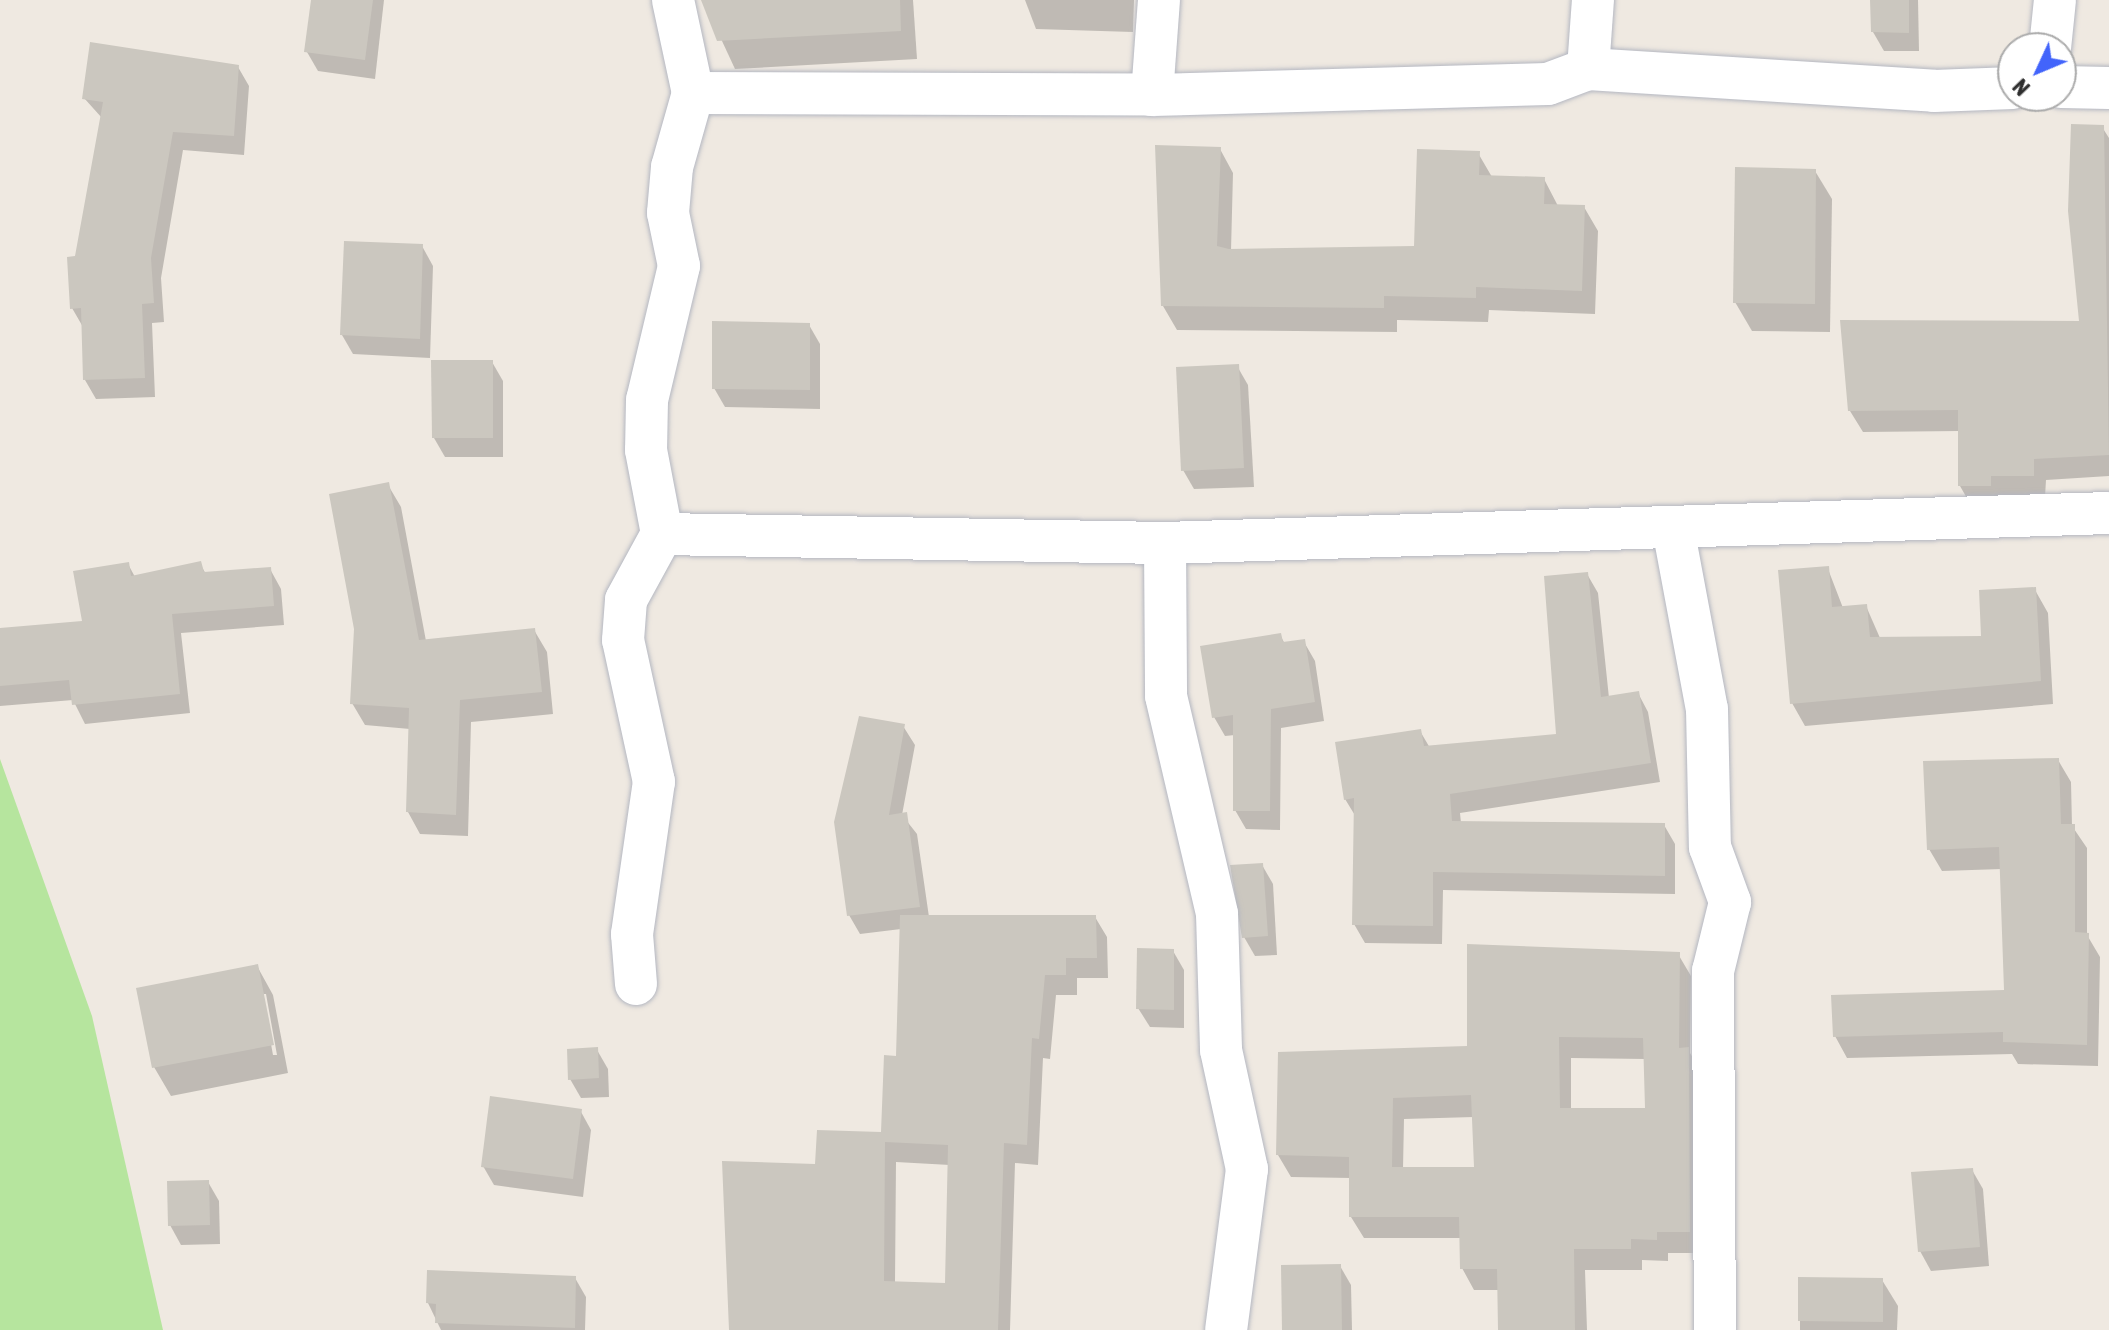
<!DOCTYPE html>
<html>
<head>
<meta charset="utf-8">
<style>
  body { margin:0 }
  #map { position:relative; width:2109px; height:1330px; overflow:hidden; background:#efe9e1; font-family:"Asap Condensed",sans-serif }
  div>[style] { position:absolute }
  .green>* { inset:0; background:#b6e59e }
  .shadow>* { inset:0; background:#0003 }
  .building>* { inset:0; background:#cbc7bf }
  .roads { filter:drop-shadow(0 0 2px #b4b7c1) drop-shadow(0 0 2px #b4b7c1) }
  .minor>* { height:42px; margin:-21px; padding:0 21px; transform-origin:21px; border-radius:21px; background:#fff }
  span { translate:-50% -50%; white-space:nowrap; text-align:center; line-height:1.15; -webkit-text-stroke:6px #fff; paint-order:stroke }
  .north { position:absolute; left:1997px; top:32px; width:80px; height:80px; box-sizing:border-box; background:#fff; border:2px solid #ababab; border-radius:50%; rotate:226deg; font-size:22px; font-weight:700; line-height:32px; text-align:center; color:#2e2e2e }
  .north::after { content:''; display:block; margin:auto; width:28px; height:36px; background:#4264fb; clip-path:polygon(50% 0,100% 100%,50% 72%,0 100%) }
</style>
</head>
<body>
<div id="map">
  <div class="green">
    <div style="clip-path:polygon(0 759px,92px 1016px,163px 1330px,0 1330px)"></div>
  </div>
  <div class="shadow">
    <div style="clip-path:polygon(313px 0,384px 0,375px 79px,318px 71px,307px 52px)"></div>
    <div style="clip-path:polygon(703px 0,913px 0,917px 59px,735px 69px)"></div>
    <div style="clip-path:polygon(1025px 0,1134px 0,1133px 32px,1036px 29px)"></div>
    <div style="clip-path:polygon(1872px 0,1918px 0,1919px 51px,1884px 51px,1873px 32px)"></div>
    <div style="clip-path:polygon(238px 67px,249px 86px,244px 155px,183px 150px,161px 278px,164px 322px,152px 323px,155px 397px,96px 399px,85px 380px,83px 327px,72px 308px,102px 118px,84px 98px)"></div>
    <div style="clip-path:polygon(2102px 127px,2109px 138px,2109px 476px,2046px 480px,2045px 497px,1972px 507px,1960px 486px,1960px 431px,1863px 432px,1850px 411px,2081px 323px)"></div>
    <div style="clip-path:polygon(1220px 149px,1233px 173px,1231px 251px,1416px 248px,1478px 153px,1492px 177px,1544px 179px,1558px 206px,1584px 207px,1598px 231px,1595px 314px,1489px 310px,1488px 322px,1397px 320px,1397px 332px,1177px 330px,1163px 306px)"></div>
    <div style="clip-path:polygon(1815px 171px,1832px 199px,1830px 332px,1752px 331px,1735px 302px)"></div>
    <div style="clip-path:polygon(422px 246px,433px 266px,430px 358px,353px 354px,342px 335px)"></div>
    <div style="clip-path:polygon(809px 325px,820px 344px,820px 409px,725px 407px,714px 388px)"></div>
    <div style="clip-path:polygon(492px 362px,503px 381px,503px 457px,445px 457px,434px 438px)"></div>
    <div style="clip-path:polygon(1237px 366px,1248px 385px,1254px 487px,1194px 489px,1183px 470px)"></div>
    <div style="clip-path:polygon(388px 485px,401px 507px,426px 641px,534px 630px,547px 652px,553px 714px,471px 722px,468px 836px,420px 834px,408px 812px,410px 729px,365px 725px,352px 703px,356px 629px)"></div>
    <div style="clip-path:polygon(128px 564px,135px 577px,200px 564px,206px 574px,270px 569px,281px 589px,284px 625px,181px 633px,190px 713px,85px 724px,73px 700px,0 706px,0 630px,84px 623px)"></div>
    <div style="clip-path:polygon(1828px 569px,1843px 608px,1866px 606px,1880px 638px,1983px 638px,2035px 590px,2048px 613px,2053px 704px,1805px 726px,1792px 703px)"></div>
    <div style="clip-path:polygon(1587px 574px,1598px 593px,1609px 698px,1638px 693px,1648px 712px,1660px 782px,1460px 813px,1461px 823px,1664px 825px,1675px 844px,1675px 894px,1443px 890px,1442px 944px,1365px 943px,1354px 924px,1356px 817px,1345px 799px,1420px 731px,1430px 748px,1558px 736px)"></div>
    <div style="clip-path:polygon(1280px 635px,1285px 644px,1304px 642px,1315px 661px,1324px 721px,1281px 728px,1280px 830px,1246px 829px,1235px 810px,1235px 735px,1225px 736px,1214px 717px)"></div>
    <div style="clip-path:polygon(evenodd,903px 726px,915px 745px,902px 815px,917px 834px,929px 917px,1095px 917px,1107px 937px,1108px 978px,1077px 978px,1077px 995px,1056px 995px,1050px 1059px,1043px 1058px,1038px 1165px,1015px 1163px,1010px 1330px,730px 1330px,817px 1166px,883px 1134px,897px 1058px,901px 929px,860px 934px,849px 915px,903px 726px,896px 1162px,950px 1165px,947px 1285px,895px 1284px,896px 1162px)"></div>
    <div style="clip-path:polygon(2058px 760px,2071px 782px,2072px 826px,2087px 848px,2087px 935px,2100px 957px,2098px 1066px,2018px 1064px,2012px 1054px,1847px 1058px,1835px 1036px,2006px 992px,2002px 869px,1942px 871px,1929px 849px)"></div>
    <div style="clip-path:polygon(1262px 865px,1273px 884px,1277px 955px,1255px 956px,1244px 937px)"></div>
    <div style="clip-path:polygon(1173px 951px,1184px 970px,1184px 1028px,1150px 1027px,1138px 1008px)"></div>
    <div style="clip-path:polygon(evenodd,1678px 954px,1691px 976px,1690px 1053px,1701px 1071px,1702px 1253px,1668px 1253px,1668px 1261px,1642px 1260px,1642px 1270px,1585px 1270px,1587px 1330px,1500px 1330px,1499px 1290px,1474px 1290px,1462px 1268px,1462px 1238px,1364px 1238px,1351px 1217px,1351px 1178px,1291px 1177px,1278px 1155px,1469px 1048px,1678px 954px,1571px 1058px,1645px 1059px,1647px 1110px,1571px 1110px,1571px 1058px,1678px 954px,1474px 1117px,1476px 1169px,1403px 1169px,1404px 1119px,1474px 1117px)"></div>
    <div style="clip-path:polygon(evenodd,257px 966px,273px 995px,288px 1073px,171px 1096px,154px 1067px,257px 966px,262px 994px,266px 994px,277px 1055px,273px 1055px,262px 994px)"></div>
    <div style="clip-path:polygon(597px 1050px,608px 1069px,609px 1097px,581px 1098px,570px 1079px)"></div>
    <div style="clip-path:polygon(580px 1110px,591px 1130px,583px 1197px,494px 1185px,483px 1166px)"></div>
    <div style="clip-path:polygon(1972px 1170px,1983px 1189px,1989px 1266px,1931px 1271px,1920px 1251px)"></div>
    <div style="clip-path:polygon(208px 1182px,219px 1201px,220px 1244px,181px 1245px,170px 1225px)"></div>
    <div style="clip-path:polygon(1340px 1266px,1351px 1285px,1352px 1330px,1284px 1330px)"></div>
    <div style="clip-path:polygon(575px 1278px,586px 1297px,585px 1330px,441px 1330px,428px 1303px)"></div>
    <div style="clip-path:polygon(1800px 1279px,1882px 1280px,1898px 1306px,1897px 1330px,1800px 1330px)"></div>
  </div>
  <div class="building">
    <div style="clip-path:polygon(311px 0,373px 0,365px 60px,304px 52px)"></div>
    <div style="clip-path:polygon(701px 0,900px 0,901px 31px,717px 41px)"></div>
    <div style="clip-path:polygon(1870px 0,1909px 0,1909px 33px,1871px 32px)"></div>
    <div style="clip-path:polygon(90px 42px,239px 65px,234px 136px,173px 132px,151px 258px,154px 303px,142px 304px,145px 378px,83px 380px,81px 308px,70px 309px,67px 257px,75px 256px,103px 102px,82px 99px)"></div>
    <div style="clip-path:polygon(2071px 124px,2104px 125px,2109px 455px,2034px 459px,2034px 476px,1991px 476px,1991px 486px,1958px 486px,1958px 410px,1848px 411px,1840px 320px,2079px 321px,2068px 211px)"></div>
    <div style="clip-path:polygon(1155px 145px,1221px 147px,1217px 246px,1229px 249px,1414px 246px,1417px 149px,1480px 151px,1479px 175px,1545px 177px,1544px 204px,1585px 205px,1582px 291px,1476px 287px,1476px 298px,1384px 296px,1384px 308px,1161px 306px)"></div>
    <div style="clip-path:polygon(1735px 167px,1816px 169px,1815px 304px,1733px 303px)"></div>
    <div style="clip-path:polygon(344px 241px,423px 244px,420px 339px,340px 335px)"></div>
    <div style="clip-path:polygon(712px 321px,810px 323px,810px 390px,712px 389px)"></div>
    <div style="clip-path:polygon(431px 360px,493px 360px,493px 438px,432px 438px)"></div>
    <div style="clip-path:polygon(1239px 364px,1244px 468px,1181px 471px,1176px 367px)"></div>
    <div style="clip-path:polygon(389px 482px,419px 640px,535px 628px,542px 692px,460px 700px,456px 815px,406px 812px,409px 708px,350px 704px,354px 629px,329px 494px)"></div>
    <div style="clip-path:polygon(201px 561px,204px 572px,271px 567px,274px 606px,172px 614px,180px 694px,72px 705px,69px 680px,0 686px,0 628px,82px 621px,73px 571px,129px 562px,131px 576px)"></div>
    <div style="clip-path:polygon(1829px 566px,1832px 607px,1867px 604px,1870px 637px,1981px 636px,1979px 590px,2036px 587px,2041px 681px,1790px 704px,1778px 570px)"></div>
    <div style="clip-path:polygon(1588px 572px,1601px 697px,1639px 691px,1651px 763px,1450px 794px,1452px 821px,1665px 823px,1665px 876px,1433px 872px,1433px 926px,1352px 925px,1354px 798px,1344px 800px,1335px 742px,1421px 729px,1424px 746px,1556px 734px,1544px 576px)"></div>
    <div style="clip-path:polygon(1281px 633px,1283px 642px,1305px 639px,1315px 702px,1271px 709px,1270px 811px,1233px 811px,1233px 715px,1212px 718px,1200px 646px)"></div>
    <div style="clip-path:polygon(859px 716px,905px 724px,889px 815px,907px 812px,920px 907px,847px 916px,834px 822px)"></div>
    <div style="clip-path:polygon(2059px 758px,2061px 824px,2075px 824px,2075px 932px,2089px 933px,2087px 1045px,2003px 1042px,2003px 1032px,1833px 1037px,1831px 995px,2004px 990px,1999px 847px,1927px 850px,1923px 761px)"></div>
    <div style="clip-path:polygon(1263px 863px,1268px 936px,1242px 938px,1230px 865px)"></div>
    <div style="clip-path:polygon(evenodd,900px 915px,1096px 915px,1097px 958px,1066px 958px,1066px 975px,1045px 975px,1039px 1039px,1032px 1038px,1027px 1145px,1004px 1143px,998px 1330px,729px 1330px,722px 1161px,815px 1164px,817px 1130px,881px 1132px,884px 1055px,896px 1056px,900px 915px,885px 1142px,948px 1145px,945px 1283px,884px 1281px,885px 1142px)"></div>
    <div style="clip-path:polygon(evenodd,1467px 944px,1680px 952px,1679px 1048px,1689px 1047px,1690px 1232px,1657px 1232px,1657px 1240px,1631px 1239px,1631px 1249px,1574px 1249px,1575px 1330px,1498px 1330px,1497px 1269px,1460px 1269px,1459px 1217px,1349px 1217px,1349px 1157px,1276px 1155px,1278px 1052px,1467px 1046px,1467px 944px,1559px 1037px,1643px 1038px,1645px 1108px,1560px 1108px,1559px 1037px,1467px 944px,1471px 1095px,1474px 1167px,1392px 1167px,1393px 1098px,1471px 1095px)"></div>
    <div style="clip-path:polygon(1137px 948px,1174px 949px,1174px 1010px,1136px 1009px)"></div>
    <div style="clip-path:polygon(258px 964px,274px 1045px,152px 1068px,136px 988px)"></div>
    <div style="clip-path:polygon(598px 1047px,599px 1078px,568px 1080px,567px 1049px)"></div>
    <div style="clip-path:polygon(490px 1096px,582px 1109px,573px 1179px,481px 1167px)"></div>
    <div style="clip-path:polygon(1973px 1168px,1980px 1247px,1918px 1252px,1911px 1172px)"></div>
    <div style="clip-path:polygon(209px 1180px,210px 1225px,168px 1226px,167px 1181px)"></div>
    <div style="clip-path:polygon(1341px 1264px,1342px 1330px,1282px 1330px,1281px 1265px)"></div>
    <div style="clip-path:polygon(427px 1270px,576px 1276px,575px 1328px,435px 1323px,436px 1304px,426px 1303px)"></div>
    <div style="clip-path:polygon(1798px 1277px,1883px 1278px,1883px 1322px,1798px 1321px)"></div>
  </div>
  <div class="roads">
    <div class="minor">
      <div style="left:673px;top:0;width:95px;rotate:77.9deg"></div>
      <div style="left:693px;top:93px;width:77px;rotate:105.8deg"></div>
      <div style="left:672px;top:167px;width:46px;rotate:95deg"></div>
      <div style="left:668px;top:213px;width:54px;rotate:78.3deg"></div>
      <div style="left:679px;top:266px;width:138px;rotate:103.4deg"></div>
      <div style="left:647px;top:400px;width:50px;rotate:91.1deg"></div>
      <div style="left:646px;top:450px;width:86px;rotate:79.2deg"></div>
      <div style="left:662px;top:534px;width:503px;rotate:1.03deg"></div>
      <div style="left:1165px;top:543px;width:153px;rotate:89.6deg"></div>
      <div style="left:1166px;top:696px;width:224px;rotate:76.8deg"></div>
      <div style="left:1217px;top:914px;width:136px;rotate:88.3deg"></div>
      <div style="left:1221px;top:1050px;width:122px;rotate:77.7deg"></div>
      <div style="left:1247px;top:1169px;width:162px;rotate:97.4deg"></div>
      <div style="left:2050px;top:48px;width:48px;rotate:-84.1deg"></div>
      <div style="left:1588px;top:69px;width:69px;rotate:-85.9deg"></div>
      <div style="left:2061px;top:87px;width:48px;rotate:1.2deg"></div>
      <div style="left:693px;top:93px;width:459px;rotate:0.2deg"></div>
      <div style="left:1152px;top:95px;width:396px;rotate:-1.6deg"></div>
      <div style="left:1548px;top:84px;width:43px;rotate:-20.6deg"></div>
      <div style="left:1588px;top:69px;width:347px;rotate:3.6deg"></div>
      <div style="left:1934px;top:91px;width:79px;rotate:-2.2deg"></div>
      <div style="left:1152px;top:95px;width:95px;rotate:-85.8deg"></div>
      <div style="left:1673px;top:528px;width:184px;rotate:79.4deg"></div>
      <div style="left:1707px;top:709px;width:138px;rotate:88.8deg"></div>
      <div style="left:1710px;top:847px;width:59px;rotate:70deg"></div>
      <div style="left:1730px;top:902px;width:71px;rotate:103.8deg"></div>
      <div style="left:1713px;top:971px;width:359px;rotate:89.7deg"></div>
      <div style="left:1165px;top:543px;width:944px;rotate:-1.82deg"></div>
      <div style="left:636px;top:984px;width:50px;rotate:-94.6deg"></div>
      <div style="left:632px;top:934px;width:154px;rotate:-81.8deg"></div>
      <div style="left:654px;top:782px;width:145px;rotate:-102.3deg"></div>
      <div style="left:623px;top:640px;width:40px;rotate:-85.7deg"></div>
      <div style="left:626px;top:600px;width:75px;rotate:-61.4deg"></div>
    </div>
  </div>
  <div class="north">N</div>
</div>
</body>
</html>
